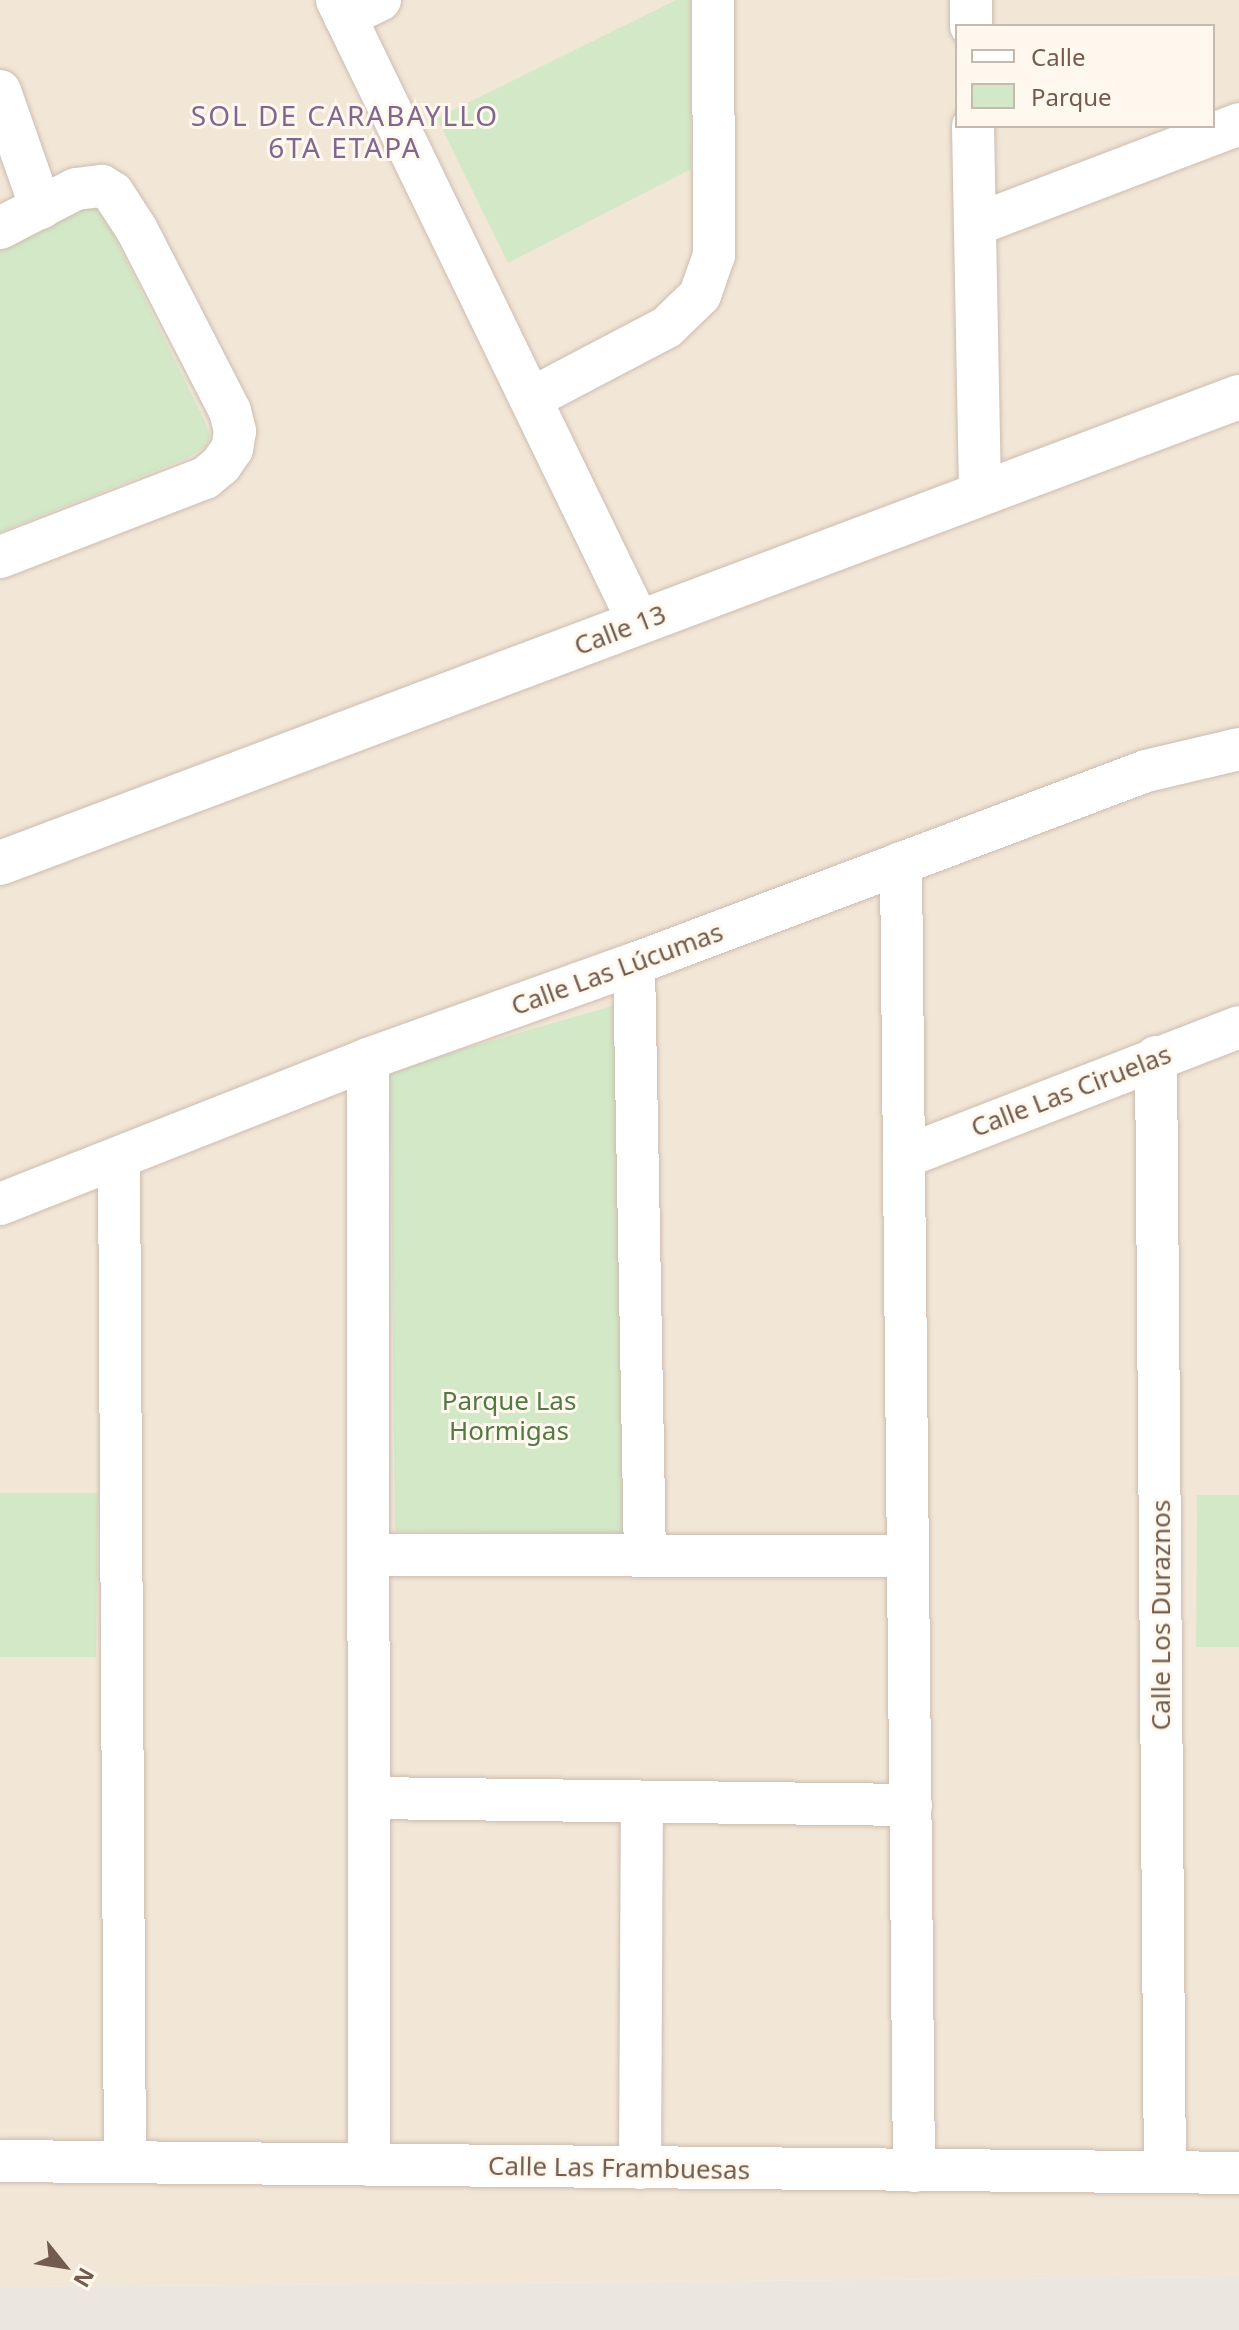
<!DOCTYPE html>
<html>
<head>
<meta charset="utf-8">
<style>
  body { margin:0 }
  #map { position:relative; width:1239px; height:2330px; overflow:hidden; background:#fbf4e8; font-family:"Noto Sans",sans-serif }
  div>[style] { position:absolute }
  .residential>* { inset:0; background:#f2e6d7 }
  .industrial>* { inset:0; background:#ece6e1 }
  .green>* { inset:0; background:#d3e8c7 }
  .roads { filter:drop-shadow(0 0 2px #ccbcaf) drop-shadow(0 0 2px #ccbcaf) }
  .minor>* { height:42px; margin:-21px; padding:0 21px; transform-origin:21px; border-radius:21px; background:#fff }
  .tertiary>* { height:44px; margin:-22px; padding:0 22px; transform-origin:22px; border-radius:22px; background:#fff }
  span { translate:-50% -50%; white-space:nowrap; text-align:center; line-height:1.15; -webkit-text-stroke:6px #fef8ee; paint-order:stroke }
  .street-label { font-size:26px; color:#735c4e }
  .park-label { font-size:26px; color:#547846 }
  .neighbourhood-label { font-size:28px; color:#82668f; letter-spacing:2px }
  .legend { position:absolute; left:955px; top:24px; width:260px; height:104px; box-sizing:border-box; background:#fef8ee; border:2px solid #c6baae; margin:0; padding:10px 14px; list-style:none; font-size:24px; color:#735c4e }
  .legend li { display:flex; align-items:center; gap:16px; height:40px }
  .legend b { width:40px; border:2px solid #c6baae }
  .north { position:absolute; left:24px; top:2226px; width:80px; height:80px; -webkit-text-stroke:6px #fef8ee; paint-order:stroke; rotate:120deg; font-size:22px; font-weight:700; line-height:32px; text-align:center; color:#735c4e }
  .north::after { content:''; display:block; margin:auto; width:28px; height:36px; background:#735c4e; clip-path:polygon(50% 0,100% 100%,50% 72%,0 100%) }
</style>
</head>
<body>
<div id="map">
  <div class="residential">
    <div style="clip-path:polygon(evenodd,0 0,1239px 0,1239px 2277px,0 2287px,0 0,957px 26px,1213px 26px,1213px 126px,957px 126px,957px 26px)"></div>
  </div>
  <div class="industrial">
    <div style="clip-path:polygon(1239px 2277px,1239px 2330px,0 2330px,0 2287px)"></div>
  </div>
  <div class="green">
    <div style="clip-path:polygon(676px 0,690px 0,691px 169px,508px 263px,437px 118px)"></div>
    <div style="clip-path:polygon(95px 208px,107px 221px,205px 422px,210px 435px,207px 445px,188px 458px,0 532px,0 249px,76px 212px)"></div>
    <div style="clip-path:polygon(619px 1004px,626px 1535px,395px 1531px,390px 1070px)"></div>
    <div style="clip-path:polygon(0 1493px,98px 1493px,96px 1657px,0 1657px)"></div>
    <div style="clip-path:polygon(1197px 1495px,1239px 1495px,1239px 1647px,1196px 1647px)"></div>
  </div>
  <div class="roads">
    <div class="minor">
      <div style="left:337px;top:0;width:692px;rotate:64.14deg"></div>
      <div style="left:971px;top:0;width:26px;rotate:90deg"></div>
      <div style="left:345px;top:17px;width:39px;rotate:-26deg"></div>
      <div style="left:0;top:91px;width:124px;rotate:70.7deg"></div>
      <div style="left:973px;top:126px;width:369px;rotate:88.9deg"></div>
      <div style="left:975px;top:225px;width:283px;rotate:-20.9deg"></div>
      <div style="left:0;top:228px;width:85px;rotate:-27.2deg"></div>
      <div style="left:76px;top:189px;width:26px;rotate:-7deg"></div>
      <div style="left:102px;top:186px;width:13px;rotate:32deg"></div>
      <div style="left:113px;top:193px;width:44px;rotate:57deg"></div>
      <div style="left:137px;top:230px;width:203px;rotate:62.8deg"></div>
      <div style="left:230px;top:411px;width:21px;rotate:76deg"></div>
      <div style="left:235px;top:431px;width:18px;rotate:99deg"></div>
      <div style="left:232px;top:449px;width:19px;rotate:125deg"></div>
      <div style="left:221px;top:465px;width:21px;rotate:141deg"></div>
      <div style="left:205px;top:478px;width:220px;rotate:158.9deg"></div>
      <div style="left:532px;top:398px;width:153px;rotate:-27.7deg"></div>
      <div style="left:667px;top:327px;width:46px;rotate:-44.1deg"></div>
      <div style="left:700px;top:295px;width:42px;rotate:-70.7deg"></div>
      <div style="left:714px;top:255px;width:255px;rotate:-90.2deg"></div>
      <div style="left:901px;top:863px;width:1308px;rotate:89.43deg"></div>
      <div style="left:634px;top:964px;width:592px;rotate:88.94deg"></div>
      <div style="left:1156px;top:1057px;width:1115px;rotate:89.54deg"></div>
      <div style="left:368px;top:1059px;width:1106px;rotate:89.95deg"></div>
      <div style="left:904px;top:1157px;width:359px;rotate:-21.2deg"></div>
      <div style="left:119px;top:1159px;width:1003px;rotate:89.66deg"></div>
      <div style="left:0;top:1204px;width:396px;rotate:-21.5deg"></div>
      <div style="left:368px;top:1059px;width:282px;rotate:-19.7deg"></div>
      <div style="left:634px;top:964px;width:547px;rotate:-20.65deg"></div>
      <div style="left:1146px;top:771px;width:96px;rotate:-13.3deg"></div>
      <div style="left:369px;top:1555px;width:539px;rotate:0.11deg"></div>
      <div style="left:369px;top:1798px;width:542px;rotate:0.74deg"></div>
      <div style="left:0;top:2161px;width:1239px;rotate:0.55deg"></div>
      <div style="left:640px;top:2168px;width:366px;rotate:-89.7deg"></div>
    </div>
    <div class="tertiary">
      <div style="left:0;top:863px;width:1324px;rotate:-20.61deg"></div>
    </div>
  </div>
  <div class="street-label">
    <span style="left:620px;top:630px;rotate:-21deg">Calle 13</span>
    <span style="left:617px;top:969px;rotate:-20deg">Calle Las Lúcumas</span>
    <span style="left:1071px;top:1091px;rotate:-21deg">Calle Las Ciruelas</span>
    <span style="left:1161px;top:1615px;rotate:-90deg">Calle Los Duraznos</span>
    <span style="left:619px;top:2168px;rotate:1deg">Calle Las Frambuesas</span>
  </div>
  <div class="park-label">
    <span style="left:509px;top:1416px">Parque Las<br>Hormigas</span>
  </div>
  <div class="neighbourhood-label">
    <span style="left:345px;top:131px">SOL DE CARABAYLLO<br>6TA ETAPA</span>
  </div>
  <ul class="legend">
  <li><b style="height:10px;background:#fff"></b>Calle</li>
  <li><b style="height:22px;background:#d3e8c7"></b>Parque</li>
  </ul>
  <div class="north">N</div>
</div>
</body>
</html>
